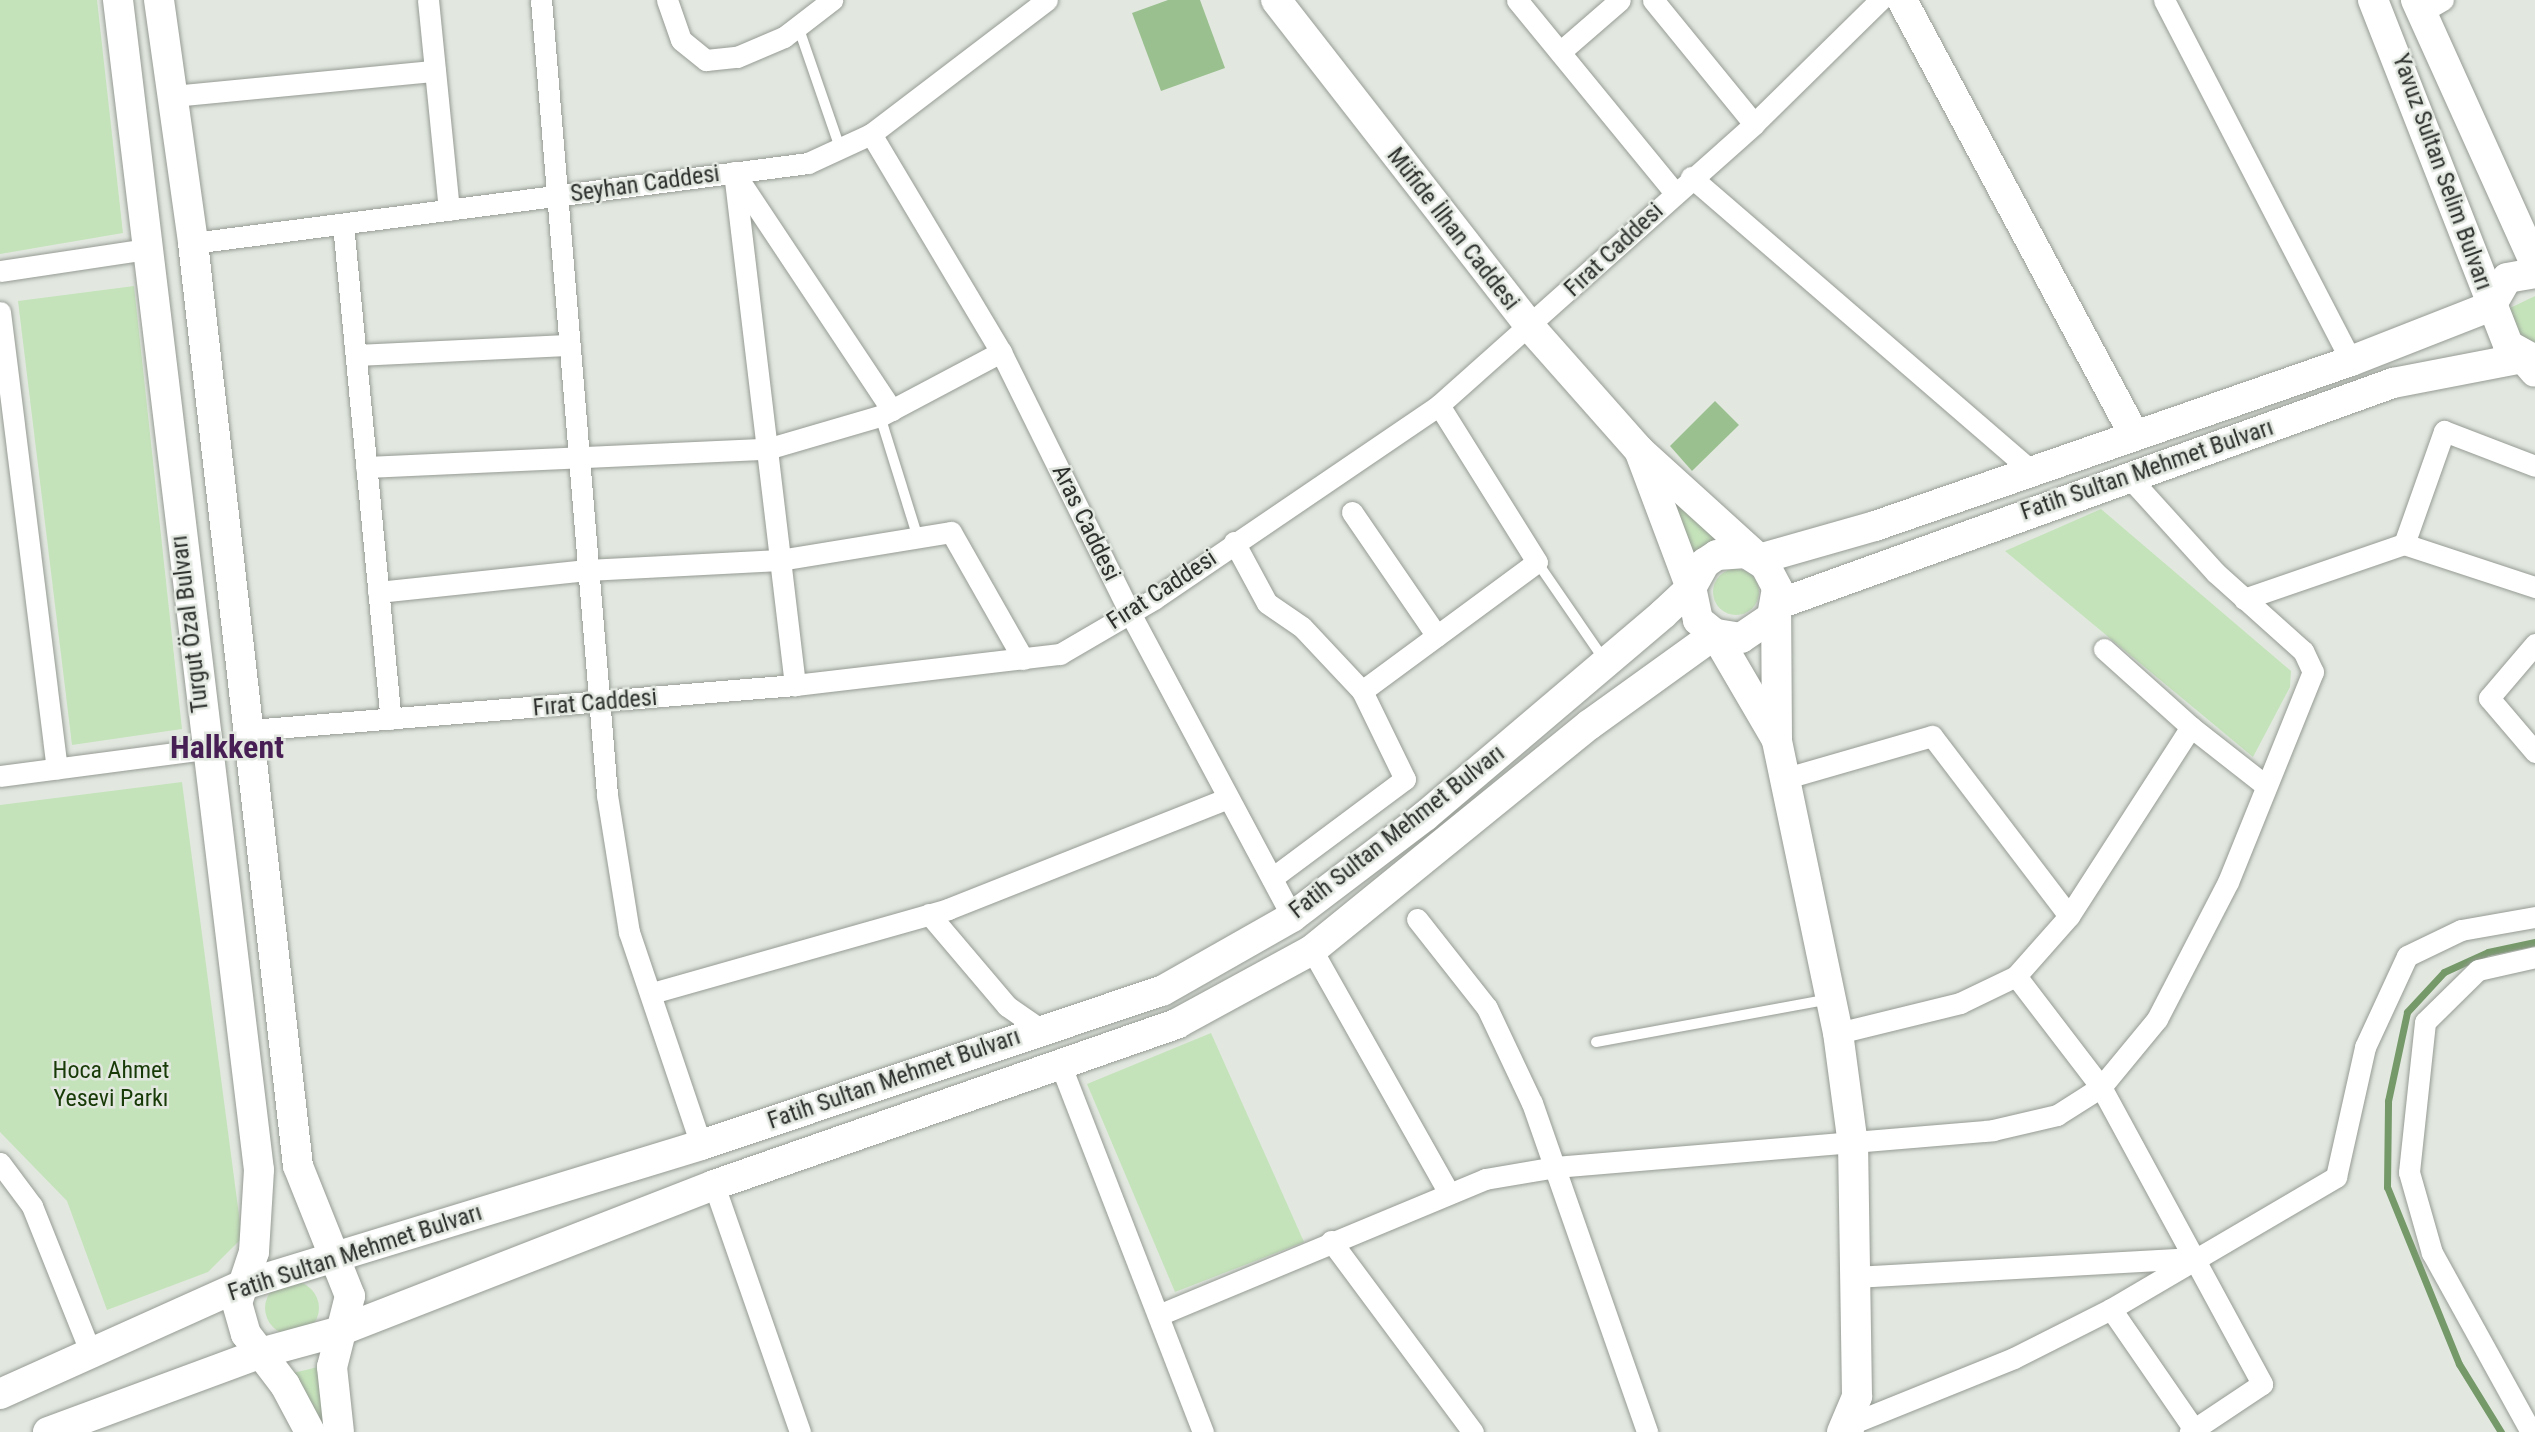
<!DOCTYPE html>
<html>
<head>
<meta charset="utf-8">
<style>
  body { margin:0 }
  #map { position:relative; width:2535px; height:1432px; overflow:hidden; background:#e2e8e0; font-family:"Roboto Condensed",sans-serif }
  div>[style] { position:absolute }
  .green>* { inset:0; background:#c5e3bb }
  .round { border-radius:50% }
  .stream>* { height:7px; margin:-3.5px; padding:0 3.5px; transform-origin:3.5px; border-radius:3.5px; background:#76996a }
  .building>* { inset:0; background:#9bc08f }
  .roads { filter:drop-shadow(0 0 2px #969c94) drop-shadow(0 0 2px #969c94) }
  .lane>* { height:10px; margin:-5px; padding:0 5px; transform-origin:5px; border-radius:5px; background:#fff }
  .street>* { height:21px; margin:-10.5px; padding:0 10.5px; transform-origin:10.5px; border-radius:10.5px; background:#fff }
  .secondary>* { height:30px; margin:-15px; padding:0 15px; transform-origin:15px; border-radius:15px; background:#fff }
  span { translate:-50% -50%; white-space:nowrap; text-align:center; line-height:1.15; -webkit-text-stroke:5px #e2e8e0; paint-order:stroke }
  .street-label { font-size:24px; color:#2e312e }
  .park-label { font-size:24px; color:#173a07 }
  .district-label { font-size:32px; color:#481f54; font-weight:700 }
</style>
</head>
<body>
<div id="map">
  <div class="green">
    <div style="clip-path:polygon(0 0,97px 0,123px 233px,0 254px)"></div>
    <div style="clip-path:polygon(134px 286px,182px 729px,72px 745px,18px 301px)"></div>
    <div style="clip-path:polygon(2535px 296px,2535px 345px,2525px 345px,2508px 309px)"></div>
    <div style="clip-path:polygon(1659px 477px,1719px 543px,1696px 559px)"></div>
    <div style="clip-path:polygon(2101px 509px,2291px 671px,2290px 687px,2253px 757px,2005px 551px)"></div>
    <div class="round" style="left:1713px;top:569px;width:46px;height:46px"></div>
    <div style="clip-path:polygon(182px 782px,242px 1238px,208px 1272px,107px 1310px,67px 1201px,0 1132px,0 805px)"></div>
    <div style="clip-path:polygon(1211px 1033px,1304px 1242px,1175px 1292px,1087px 1084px)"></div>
    <div class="round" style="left:265px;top:1281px;width:54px;height:54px"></div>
    <div style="clip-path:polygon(318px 1367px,324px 1432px,293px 1373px)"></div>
  </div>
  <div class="stream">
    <div style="left:2501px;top:1432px;width:80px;rotate:-121.7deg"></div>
    <div style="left:2459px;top:1364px;width:191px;rotate:-112.1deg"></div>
    <div style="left:2387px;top:1187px;width:86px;rotate:-89.3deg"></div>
    <div style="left:2388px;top:1101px;width:91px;rotate:-77.9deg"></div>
    <div style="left:2407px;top:1012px;width:54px;rotate:-47.2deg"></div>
    <div style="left:2444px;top:972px;width:48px;rotate:-24.4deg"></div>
    <div style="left:2488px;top:952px;width:48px;rotate:-12deg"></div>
  </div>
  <div class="building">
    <div style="clip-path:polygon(1168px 0,1200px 0,1225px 68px,1161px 91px,1132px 13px)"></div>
    <div style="clip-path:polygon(1715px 401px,1739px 425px,1692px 471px,1670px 446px)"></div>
  </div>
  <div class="roads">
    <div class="lane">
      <div style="left:798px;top:26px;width:129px;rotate:71deg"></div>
      <div style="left:880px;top:416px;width:128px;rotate:72.7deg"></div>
      <div style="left:1537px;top:562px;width:120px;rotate:55.5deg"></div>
      <div style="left:1596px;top:1042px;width:238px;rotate:-10.4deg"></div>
    </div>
    <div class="street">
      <div style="left:428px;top:0;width:211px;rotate:84.3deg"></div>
      <div style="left:541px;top:0;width:798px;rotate:85.25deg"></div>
      <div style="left:607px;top:795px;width:139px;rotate:80.9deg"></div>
      <div style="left:629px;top:932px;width:225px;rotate:71.3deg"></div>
      <div style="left:667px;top:0;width:42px;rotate:70.7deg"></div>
      <div style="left:681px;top:40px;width:32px;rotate:39deg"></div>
      <div style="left:706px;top:60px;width:31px;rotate:-6deg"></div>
      <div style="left:737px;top:57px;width:51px;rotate:-23.1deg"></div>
      <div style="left:784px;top:37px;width:61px;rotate:-37.6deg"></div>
      <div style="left:1517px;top:0;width:249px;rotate:50.7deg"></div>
      <div style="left:1653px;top:0;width:160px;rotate:50.8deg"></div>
      <div style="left:2164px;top:0;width:407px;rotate:62.6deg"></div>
      <div style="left:2422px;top:12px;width:24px;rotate:-30deg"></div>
      <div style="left:1560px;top:52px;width:79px;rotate:-40.9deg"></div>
      <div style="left:173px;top:96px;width:263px;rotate:-5.5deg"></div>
      <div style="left:871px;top:134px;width:254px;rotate:59.2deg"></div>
      <div style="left:1001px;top:352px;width:291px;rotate:63.7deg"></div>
      <div style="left:1130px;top:613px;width:344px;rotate:61.9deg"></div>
      <div style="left:734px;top:172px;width:517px;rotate:83.22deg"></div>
      <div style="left:737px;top:177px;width:280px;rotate:56.4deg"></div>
      <div style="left:1691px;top:177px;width:450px;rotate:40.8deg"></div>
      <div style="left:343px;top:224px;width:497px;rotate:84.5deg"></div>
      <div style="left:193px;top:243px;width:620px;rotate:-7.41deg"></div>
      <div style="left:808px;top:163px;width:69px;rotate:-24.7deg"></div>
      <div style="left:871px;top:134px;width:221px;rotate:-37.3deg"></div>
      <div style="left:0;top:271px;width:149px;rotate:-8.5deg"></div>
      <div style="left:0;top:312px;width:460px;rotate:82.9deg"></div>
      <div style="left:356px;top:355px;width:211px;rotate:-2.7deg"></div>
      <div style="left:366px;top:467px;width:401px;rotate:-2.6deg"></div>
      <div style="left:767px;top:449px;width:118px;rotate:-16.3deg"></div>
      <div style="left:880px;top:416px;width:137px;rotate:-27.9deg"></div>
      <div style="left:1352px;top:512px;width:150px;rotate:55.6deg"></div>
      <div style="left:1234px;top:542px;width:69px;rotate:61.6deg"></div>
      <div style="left:1267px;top:603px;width:42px;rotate:34.4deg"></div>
      <div style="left:1302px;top:627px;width:88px;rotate:46.8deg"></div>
      <div style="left:1362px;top:691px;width:98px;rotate:64deg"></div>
      <div style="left:1405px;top:779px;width:166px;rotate:143.3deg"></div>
      <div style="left:2404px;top:544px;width:120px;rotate:-70.5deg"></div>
      <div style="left:2444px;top:431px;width:97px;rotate:21deg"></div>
      <div style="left:378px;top:592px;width:210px;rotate:-6deg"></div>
      <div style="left:587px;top:570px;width:193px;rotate:-3deg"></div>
      <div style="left:780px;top:560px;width:173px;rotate:-9.3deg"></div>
      <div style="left:951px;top:532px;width:146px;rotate:60.4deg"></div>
      <div style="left:2244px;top:599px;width:169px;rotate:-19deg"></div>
      <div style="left:2404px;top:544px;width:138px;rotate:18.2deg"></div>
      <div style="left:2535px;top:644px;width:71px;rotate:130.4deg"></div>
      <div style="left:2489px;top:698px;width:71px;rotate:49.6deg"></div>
      <div style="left:2104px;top:649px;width:117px;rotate:41.9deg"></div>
      <div style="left:1362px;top:691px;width:217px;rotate:-36.4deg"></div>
      <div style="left:1537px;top:562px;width:185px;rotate:-122deg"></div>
      <div style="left:251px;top:730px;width:546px;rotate:-4.73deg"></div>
      <div style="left:795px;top:685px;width:267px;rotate:-6.7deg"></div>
      <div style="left:1060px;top:654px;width:109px;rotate:-30.3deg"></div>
      <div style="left:1154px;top:599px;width:345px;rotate:-34.2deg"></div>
      <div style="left:1439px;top:405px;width:422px;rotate:-41.7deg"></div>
      <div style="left:1754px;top:124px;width:177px;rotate:-44.5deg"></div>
      <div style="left:0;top:776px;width:207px;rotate:-7.5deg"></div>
      <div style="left:1783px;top:779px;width:155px;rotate:-16.1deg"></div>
      <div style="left:1932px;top:736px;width:226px;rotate:52.7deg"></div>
      <div style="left:929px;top:914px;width:121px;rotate:49.7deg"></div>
      <div style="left:1007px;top:1006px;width:40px;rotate:34.9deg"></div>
      <div style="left:1417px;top:919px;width:113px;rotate:51.8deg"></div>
      <div style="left:1487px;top:1008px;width:105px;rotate:64.7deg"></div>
      <div style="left:1532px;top:1103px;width:349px;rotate:70.7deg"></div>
      <div style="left:1312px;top:950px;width:279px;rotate:60.6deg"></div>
      <div style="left:2016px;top:976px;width:140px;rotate:52.6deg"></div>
      <div style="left:2101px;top:1087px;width:338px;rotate:61.5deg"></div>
      <div style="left:2262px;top:1384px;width:87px;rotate:146.3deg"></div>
      <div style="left:652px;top:993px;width:308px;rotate:-15.8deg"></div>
      <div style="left:948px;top:909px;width:301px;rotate:-21.6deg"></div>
      <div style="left:1838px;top:1033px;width:126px;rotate:-13.8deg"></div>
      <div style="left:1960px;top:1003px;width:62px;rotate:-25.7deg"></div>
      <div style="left:2016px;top:976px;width:80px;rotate:-48.5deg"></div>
      <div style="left:2069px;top:916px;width:225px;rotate:-57.2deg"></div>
      <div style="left:2191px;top:727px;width:94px;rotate:38.1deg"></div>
      <div style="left:1061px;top:1066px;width:393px;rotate:68.8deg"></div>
      <div style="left:0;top:1163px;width:54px;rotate:53.3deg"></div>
      <div style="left:32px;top:1206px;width:162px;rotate:68.2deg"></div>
      <div style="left:714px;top:1185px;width:262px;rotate:70.8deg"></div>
      <div style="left:1331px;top:1241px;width:238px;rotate:53.4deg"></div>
      <div style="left:1856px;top:1277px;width:337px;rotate:-3.2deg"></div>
      <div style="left:2111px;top:1309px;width:150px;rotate:55.4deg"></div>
      <div style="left:1161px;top:1314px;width:351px;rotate:-22.6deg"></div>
      <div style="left:1485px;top:1179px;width:71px;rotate:-9.7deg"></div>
      <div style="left:1555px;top:1167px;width:440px;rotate:-4.8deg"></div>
      <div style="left:1993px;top:1130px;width:66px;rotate:-13.2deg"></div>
      <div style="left:2057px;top:1115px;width:52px;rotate:-32.5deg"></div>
      <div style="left:2101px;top:1087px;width:88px;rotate:-50.5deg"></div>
      <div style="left:2157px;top:1019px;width:154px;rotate:-62.6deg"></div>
      <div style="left:2228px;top:882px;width:227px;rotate:-68deg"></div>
      <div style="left:2313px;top:672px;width:23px;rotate:-115deg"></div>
      <div style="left:2303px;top:651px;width:118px;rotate:-138.1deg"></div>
      <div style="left:2215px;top:572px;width:128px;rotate:-132.2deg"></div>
      <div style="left:1853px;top:1430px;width:7px;rotate:-135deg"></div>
      <div style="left:1848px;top:1425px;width:179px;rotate:-22deg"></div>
      <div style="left:2014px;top:1358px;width:109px;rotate:-26.8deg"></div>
      <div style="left:2111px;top:1309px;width:261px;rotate:-30.4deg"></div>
      <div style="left:2336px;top:1177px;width:133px;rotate:-77.4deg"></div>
      <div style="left:2365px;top:1047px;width:100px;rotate:-65.2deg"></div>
      <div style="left:2407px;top:956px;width:60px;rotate:-25.7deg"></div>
      <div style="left:2461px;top:930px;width:75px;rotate:-10deg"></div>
      <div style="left:2531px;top:1432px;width:205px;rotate:-118.9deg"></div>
      <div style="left:2432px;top:1253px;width:84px;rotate:-105.9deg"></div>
      <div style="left:2409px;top:1172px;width:151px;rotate:-83.9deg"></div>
      <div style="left:2425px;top:1022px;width:74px;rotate:-44.5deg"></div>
      <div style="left:2478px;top:970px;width:58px;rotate:-12.8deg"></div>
    </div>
    <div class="secondary">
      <div style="left:118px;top:0;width:1178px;rotate:83.13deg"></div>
      <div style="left:259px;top:1170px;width:82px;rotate:93.5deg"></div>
      <div style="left:254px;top:1252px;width:54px;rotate:108.4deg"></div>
      <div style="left:237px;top:1303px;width:32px;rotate:74deg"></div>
      <div style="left:246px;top:1334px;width:64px;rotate:52.6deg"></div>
      <div style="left:285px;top:1385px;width:53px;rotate:62deg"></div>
      <div style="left:159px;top:0;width:245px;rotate:82deg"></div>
      <div style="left:193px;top:243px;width:929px;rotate:83.51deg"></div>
      <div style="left:298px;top:1166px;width:140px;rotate:68.2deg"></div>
      <div style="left:350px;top:1296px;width:73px;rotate:104.2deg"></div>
      <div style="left:332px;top:1367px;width:65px;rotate:83.9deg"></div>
      <div style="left:1276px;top:0;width:415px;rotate:52.1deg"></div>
      <div style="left:1531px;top:328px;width:163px;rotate:48.5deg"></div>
      <div style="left:1639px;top:450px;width:162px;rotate:42.2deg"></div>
      <div style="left:1759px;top:559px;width:121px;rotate:-15.9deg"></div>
      <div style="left:1875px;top:526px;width:504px;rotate:-19.12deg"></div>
      <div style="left:2351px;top:361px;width:150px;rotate:-21.4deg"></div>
      <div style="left:2491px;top:306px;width:32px;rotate:-60deg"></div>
      <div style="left:2507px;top:278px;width:28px;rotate:-10deg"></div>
      <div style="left:1902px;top:0;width:494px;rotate:61.9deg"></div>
      <div style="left:2373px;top:0;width:370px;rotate:68.6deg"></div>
      <div style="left:2508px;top:345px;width:31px;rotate:29deg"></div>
      <div style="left:2416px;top:0;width:289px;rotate:65.7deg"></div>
      <div style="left:0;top:1394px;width:263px;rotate:-24.2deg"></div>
      <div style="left:240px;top:1286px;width:482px;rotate:-17deg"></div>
      <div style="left:701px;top:1145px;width:486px;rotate:-18.5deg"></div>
      <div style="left:1162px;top:991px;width:150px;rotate:-29.6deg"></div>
      <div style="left:1292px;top:917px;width:167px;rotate:-37.2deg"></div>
      <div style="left:1425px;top:816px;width:312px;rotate:-40.3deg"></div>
      <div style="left:1663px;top:614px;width:38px;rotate:-43deg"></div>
      <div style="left:1691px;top:588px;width:29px;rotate:-61deg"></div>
      <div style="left:1705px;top:563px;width:14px;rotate:-34deg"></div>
      <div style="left:1717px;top:555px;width:29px;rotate:-4deg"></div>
      <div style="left:1746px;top:553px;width:22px;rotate:32deg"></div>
      <div style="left:1765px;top:565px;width:26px;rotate:62deg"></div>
      <div style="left:1777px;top:588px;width:29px;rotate:100deg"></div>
      <div style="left:1772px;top:617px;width:37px;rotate:146deg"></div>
      <div style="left:1741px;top:638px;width:26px;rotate:-171deg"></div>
      <div style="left:1715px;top:634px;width:22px;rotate:-141deg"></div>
      <div style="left:1698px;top:620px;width:33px;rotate:-102deg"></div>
      <div style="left:1691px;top:588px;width:147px;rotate:-110.6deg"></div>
      <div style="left:48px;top:1432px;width:230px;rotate:-20.3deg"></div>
      <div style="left:264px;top:1352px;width:76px;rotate:-15.3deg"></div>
      <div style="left:337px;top:1332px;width:405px;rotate:-21.3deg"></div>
      <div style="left:714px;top:1185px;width:491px;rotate:-19.2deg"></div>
      <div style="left:1178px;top:1023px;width:153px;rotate:-28.6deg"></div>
      <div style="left:1312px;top:950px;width:357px;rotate:-39.1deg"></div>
      <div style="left:1589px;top:725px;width:155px;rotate:-35.8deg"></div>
      <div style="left:1715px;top:634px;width:123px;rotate:59.7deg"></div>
      <div style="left:1842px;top:1432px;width:39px;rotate:-67deg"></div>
      <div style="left:1857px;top:1396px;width:251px;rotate:-90.9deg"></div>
      <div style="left:1853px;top:1145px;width:113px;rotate:-97.6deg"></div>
      <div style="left:1838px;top:1033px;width:299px;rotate:-101.8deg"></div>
      <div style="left:1777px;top:740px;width:135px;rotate:-90.4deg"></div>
      <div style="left:1776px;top:605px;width:656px;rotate:-19.79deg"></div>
      <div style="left:2393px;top:383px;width:132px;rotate:-10.9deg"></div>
      <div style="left:2523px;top:358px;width:18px;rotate:49deg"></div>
    </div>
  </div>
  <div class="street-label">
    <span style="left:2442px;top:172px;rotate:70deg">Yavuz Sultan Selim Bulvarı</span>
    <span style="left:645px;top:184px;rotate:-8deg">Seyhan Caddesi</span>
    <span style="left:1453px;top:229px;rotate:52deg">Müfide İlhan Caddesi</span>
    <span style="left:1614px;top:250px;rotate:-43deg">Fırat Caddesi</span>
    <span style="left:2147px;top:470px;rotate:-19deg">Fatih Sultan Mehmet Bulvarı</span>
    <span style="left:1086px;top:523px;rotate:64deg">Aras Caddesi</span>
    <span style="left:1162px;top:590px;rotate:-33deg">Fırat Caddesi</span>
    <span style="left:190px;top:624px;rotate:-97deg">Turgut Özal Bulvarı</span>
    <span style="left:595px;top:703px;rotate:-5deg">Fırat Caddesi</span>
    <span style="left:1397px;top:832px;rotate:-38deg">Fatih Sultan Mehmet Bulvarı</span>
    <span style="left:894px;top:1079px;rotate:-19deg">Fatih Sultan Mehmet Bulvarı</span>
    <span style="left:355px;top:1253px;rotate:-18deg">Fatih Sultan Mehmet Bulvarı</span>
  </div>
  <div class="park-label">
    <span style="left:111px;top:1085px">Hoca Ahmet<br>Yesevi Parkı</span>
  </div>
  <div class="district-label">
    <span style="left:227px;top:747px">Halkkent</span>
  </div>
</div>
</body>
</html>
